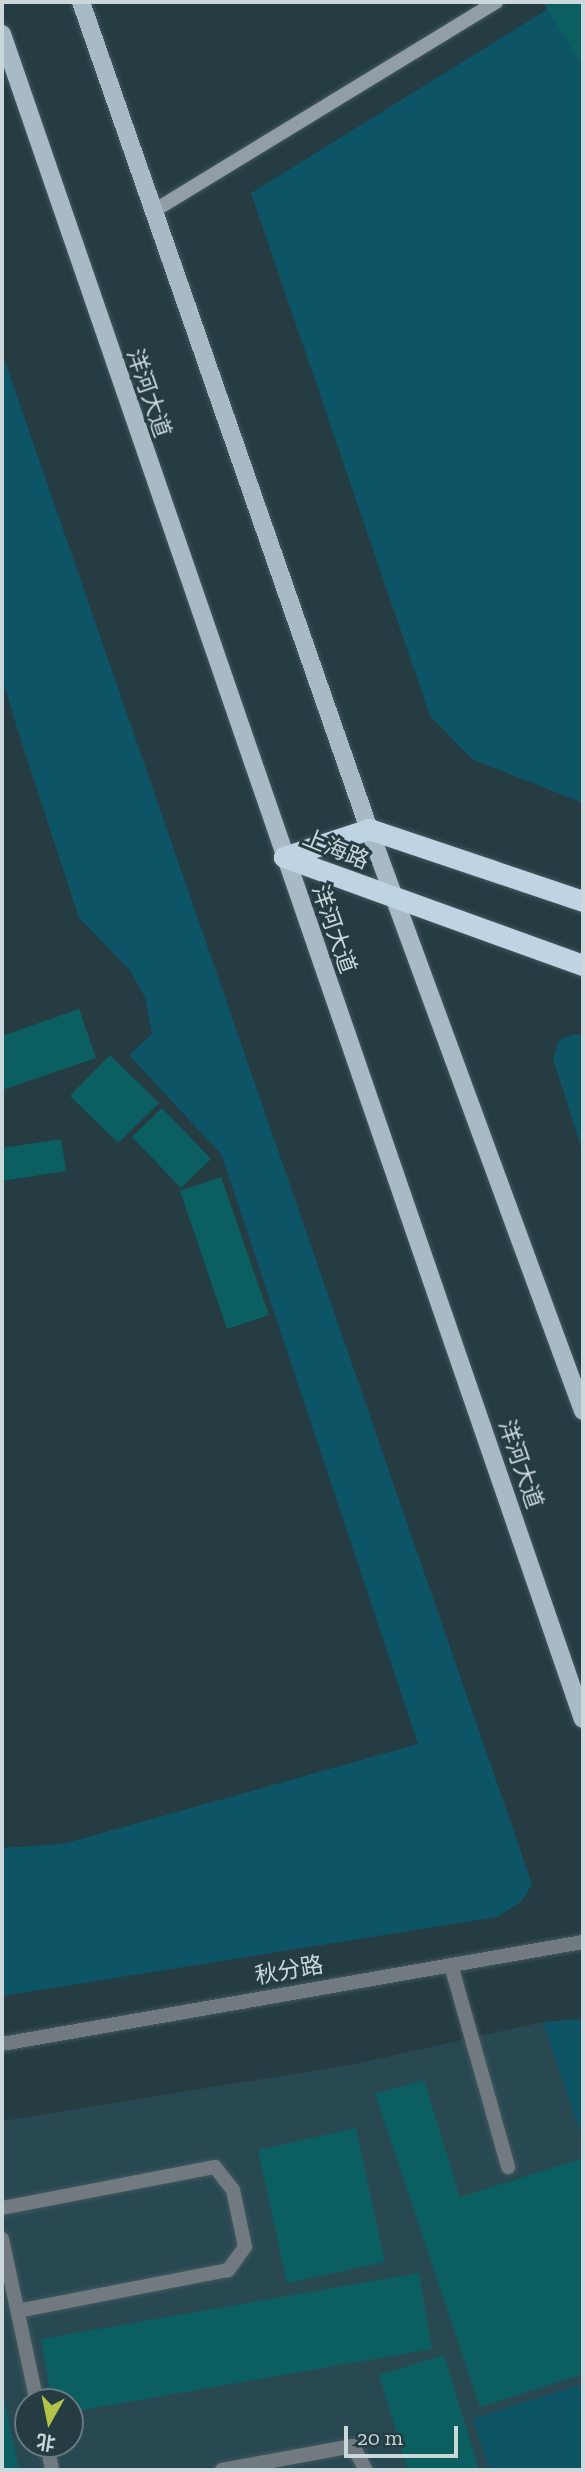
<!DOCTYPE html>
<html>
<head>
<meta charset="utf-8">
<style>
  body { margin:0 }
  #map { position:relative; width:585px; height:2472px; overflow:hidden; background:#253c43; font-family:"Zilla Slab","Noto Sans SC",serif }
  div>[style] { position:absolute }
  .built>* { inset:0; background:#294952 }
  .green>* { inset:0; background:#0d5566 }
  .building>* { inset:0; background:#0c5f61 }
  .roads { filter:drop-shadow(0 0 2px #43585f) drop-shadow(0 0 2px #43585f) }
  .lane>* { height:14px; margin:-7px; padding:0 7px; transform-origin:7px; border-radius:7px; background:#717a80 }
  .street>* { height:14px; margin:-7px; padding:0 7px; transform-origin:7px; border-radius:7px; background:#717a80 }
  .secondary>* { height:14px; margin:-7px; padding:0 7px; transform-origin:7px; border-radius:7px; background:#919ea8 }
  .primary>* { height:18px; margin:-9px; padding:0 9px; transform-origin:9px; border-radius:9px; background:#a9bac7 }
  .highway>* { height:21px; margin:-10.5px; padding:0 10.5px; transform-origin:10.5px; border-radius:10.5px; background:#bfd4e3 }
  span { translate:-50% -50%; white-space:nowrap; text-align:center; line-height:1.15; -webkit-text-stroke:6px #253c43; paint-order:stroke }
  .street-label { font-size:23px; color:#cad8dc }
  .frame { position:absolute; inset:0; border:4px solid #cad8dc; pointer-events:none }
  .north { position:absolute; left:14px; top:2388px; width:70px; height:70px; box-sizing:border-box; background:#253c43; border:2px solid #677a80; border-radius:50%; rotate:189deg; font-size:19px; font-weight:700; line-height:28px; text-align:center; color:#cad8dc }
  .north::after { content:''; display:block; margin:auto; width:24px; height:32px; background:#b5c249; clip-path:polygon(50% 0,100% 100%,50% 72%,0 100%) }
  .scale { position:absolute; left:344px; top:2426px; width:114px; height:32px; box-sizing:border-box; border:4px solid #cad8dc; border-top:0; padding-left:9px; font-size:21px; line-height:24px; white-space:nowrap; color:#cad8dc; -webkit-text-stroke:5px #253c43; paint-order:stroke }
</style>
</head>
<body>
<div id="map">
  <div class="built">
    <div style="clip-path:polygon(evenodd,543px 2022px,583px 2141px,583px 2384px,474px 2419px,490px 2470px,2px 2470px,2px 2121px,355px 2064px,543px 2022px,28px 2402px,70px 2402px,70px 2444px,28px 2444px,28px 2402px)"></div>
  </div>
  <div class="green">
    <div style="clip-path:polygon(559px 2px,583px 2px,583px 803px,472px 759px,430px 716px,251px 193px)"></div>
    <div style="clip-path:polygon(2px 353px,532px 1884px,522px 1901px,497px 1917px,2px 1996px,2px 1848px,63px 1844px,418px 1744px,221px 1154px,129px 1055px,152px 1034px,145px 997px,129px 969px,79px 918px,18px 731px,2px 677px)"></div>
    <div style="clip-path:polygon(575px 1034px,583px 1036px,583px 1154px,553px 1058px,559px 1040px)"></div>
    <div style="clip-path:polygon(580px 2019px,583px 2028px,583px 2141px,543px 2022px)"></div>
    <div style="clip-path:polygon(583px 2384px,583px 2470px,490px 2470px,473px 2419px)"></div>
  </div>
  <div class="building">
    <div style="clip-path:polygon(543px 2px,583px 2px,583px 67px)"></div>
    <div style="clip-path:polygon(79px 1009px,96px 1058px,2px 1090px,2px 1036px)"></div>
    <div style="clip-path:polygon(110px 1055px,159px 1103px,118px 1143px,70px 1096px)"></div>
    <div style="clip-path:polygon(162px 1108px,211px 1159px,181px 1188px,132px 1137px)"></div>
    <div style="clip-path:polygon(61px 1139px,66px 1171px,2px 1181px,2px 1148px)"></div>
    <div style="clip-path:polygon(221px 1177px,269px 1315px,227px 1329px,180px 1191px)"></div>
    <div style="clip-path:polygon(424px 2080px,460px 2197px,583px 2158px,583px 2374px,480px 2407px,375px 2094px)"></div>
    <div style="clip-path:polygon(356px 2128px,385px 2262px,287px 2283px,258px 2150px)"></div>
    <div style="clip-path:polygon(419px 2273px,432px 2349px,70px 2412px,70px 2402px,52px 2402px,41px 2339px)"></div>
    <div style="clip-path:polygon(444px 2355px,479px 2470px,408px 2470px,379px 2375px)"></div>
    <div style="clip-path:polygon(3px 2394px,19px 2470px,2px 2470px)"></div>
  </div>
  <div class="roads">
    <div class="lane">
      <div style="left:451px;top:1965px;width:210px;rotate:74.2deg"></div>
      <div style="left:2px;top:2208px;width:217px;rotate:-10.9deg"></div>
      <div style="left:215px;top:2167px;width:29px;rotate:52deg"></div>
      <div style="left:233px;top:2190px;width:58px;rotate:78.1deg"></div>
      <div style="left:245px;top:2247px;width:29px;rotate:126deg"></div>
      <div style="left:228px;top:2270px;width:214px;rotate:169deg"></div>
      <div style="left:2px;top:2239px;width:167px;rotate:77.9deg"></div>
      <div style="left:47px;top:2444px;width:26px;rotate:79deg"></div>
      <div style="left:222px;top:2470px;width:133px;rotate:-10.4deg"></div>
      <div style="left:353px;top:2446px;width:27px;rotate:62deg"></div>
    </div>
    <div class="street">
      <div style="left:2px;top:2044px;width:590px;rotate:-9.96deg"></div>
    </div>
    <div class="secondary">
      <div style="left:152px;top:212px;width:403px;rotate:-31.4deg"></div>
    </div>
    <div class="primary">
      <div style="left:81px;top:2px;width:876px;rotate:70.8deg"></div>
      <div style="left:369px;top:829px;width:620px;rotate:69.81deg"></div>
      <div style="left:2px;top:34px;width:1782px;rotate:70.98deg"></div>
    </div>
    <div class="highway">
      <div style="left:284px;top:857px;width:318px;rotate:19.9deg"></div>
      <div style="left:284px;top:857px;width:89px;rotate:-18.2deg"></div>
      <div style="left:369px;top:829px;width:226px;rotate:18.6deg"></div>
    </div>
  </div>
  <div class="street-label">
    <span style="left:149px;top:393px;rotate:71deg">洋河大道</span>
    <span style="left:336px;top:849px;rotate:22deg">上海路</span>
    <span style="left:334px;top:929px;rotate:71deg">洋河大道</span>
    <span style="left:521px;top:1464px;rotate:71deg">洋河大道</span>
    <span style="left:289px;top:1970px;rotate:-10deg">秋分路</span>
  </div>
  <div class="frame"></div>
  <div class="north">北</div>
  <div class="scale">20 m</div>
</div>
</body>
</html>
